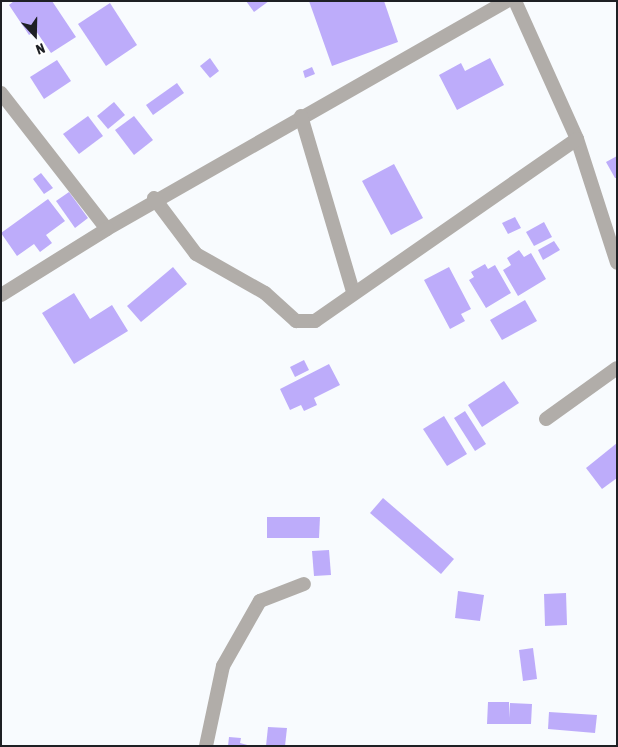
<!DOCTYPE html>
<html>
<head>
<meta charset="utf-8">
<style>
  body { margin:0 }
  #map { position:relative; width:618px; height:747px; overflow:hidden; background:#f8fbfe; font-family:"Asap Condensed",sans-serif }
  div>[style] { position:absolute }
  .building>* { inset:0; background:#bdacfa }
  .minor>* { height:14px; margin:-7px; padding:0 7px; transform-origin:7px; border-radius:7px; background:#b1ada9 }
  span { translate:-50% -50%; white-space:nowrap; text-align:center; line-height:1.15; -webkit-text-stroke:4px #fff; paint-order:stroke }
  .frame { position:absolute; inset:0; border:2px solid #1e2024; pointer-events:none }
  .north { position:absolute; left:10px; top:10px; width:50px; height:50px; -webkit-text-stroke:4px #fff; paint-order:stroke; rotate:159deg; font-size:14px; font-weight:700; line-height:20px; text-align:center; color:#1e2024 }
  .north::after { content:''; display:block; margin:auto; width:18px; height:22px; background:#1e2024; clip-path:polygon(50% 0,100% 100%,50% 72%,0 100%) }
</style>
</head>
<body>
<div id="map">
  <div class="building">
    <div style="clip-path:polygon(14px 1px,52px 1px,76px 37px,51px 53px,36px 31px,29px 35px,9px 5px)"></div>
    <div style="clip-path:polygon(246px 1px,269px 1px,254px 12px)"></div>
    <div style="clip-path:polygon(309px 1px,384px 1px,398px 42px,332px 66px)"></div>
    <div style="clip-path:polygon(110px 3px,137px 45px,106px 66px,78px 24px)"></div>
    <div style="clip-path:polygon(210px 58px,219px 71px,210px 78px,200px 66px)"></div>
    <div style="clip-path:polygon(490px 58px,504px 85px,457px 110px,439px 75px,461px 63px,465px 71px)"></div>
    <div style="clip-path:polygon(57px 60px,71px 81px,44px 99px,30px 77px)"></div>
    <div style="clip-path:polygon(312px 67px,315px 74px,305px 78px,303px 71px)"></div>
    <div style="clip-path:polygon(177px 83px,184px 93px,153px 115px,146px 105px)"></div>
    <div style="clip-path:polygon(114px 102px,125px 115px,108px 129px,97px 116px)"></div>
    <div style="clip-path:polygon(88px 116px,103px 136px,79px 154px,63px 134px)"></div>
    <div style="clip-path:polygon(134px 116px,153px 140px,134px 155px,115px 130px)"></div>
    <div style="clip-path:polygon(617px 156px,617px 178px,615px 178px,606px 162px)"></div>
    <div style="clip-path:polygon(394px 164px,423px 218px,391px 235px,362px 181px)"></div>
    <div style="clip-path:polygon(41px 173px,53px 188px,44px 194px,33px 179px)"></div>
    <div style="clip-path:polygon(69px 192px,88px 218px,75px 228px,56px 201px)"></div>
    <div style="clip-path:polygon(48px 199px,65px 221px,46px 235px,52px 243px,40px 252px,34px 244px,17px 256px,1px 233px)"></div>
    <div style="clip-path:polygon(515px 217px,521px 228px,508px 234px,502px 223px)"></div>
    <div style="clip-path:polygon(544px 222px,552px 237px,534px 246px,526px 232px)"></div>
    <div style="clip-path:polygon(554px 241px,560px 250px,543px 260px,538px 250px)"></div>
    <div style="clip-path:polygon(519px 250px,524px 257px,531px 253px,546px 279px,518px 296px,503px 270px,511px 265px,507px 258px)"></div>
    <div style="clip-path:polygon(485px 264px,488px 269px,495px 265px,511px 293px,486px 308px,469px 280px,474px 277px,471px 272px)"></div>
    <div style="clip-path:polygon(173px 267px,187px 284px,141px 322px,127px 306px)"></div>
    <div style="clip-path:polygon(449px 267px,471px 309px,461px 314px,465px 321px,450px 329px,424px 280px)"></div>
    <div style="clip-path:polygon(74px 293px,90px 319px,112px 305px,128px 331px,74px 364px,42px 313px)"></div>
    <div style="clip-path:polygon(525px 300px,537px 321px,502px 340px,490px 320px)"></div>
    <div style="clip-path:polygon(304px 360px,309px 370px,295px 377px,290px 367px)"></div>
    <div style="clip-path:polygon(329px 364px,340px 385px,314px 398px,317px 405px,304px 411px,301px 405px,290px 410px,280px 389px)"></div>
    <div style="clip-path:polygon(504px 381px,519px 403px,482px 427px,468px 405px)"></div>
    <div style="clip-path:polygon(465px 411px,486px 444px,475px 451px,454px 418px)"></div>
    <div style="clip-path:polygon(444px 416px,467px 454px,447px 466px,423px 429px)"></div>
    <div style="clip-path:polygon(617px 443px,617px 478px,602px 489px,586px 468px)"></div>
    <div style="clip-path:polygon(383px 498px,454px 559px,441px 574px,370px 513px)"></div>
    <div style="clip-path:polygon(267px 517px,320px 517px,319px 538px,267px 538px)"></div>
    <div style="clip-path:polygon(329px 550px,331px 575px,314px 576px,312px 551px)"></div>
    <div style="clip-path:polygon(458px 591px,484px 595px,480px 621px,455px 618px)"></div>
    <div style="clip-path:polygon(566px 593px,567px 625px,545px 626px,544px 594px)"></div>
    <div style="clip-path:polygon(533px 648px,537px 679px,523px 681px,519px 650px)"></div>
    <div style="clip-path:polygon(488px 702px,509px 702px,509px 718px,510px 703px,532px 704px,531px 724px,487px 724px)"></div>
    <div style="clip-path:polygon(549px 712px,597px 715px,595px 733px,548px 729px)"></div>
    <div style="clip-path:polygon(268px 727px,287px 728px,285px 746px,266px 746px)"></div>
    <div style="clip-path:polygon(229px 737px,241px 738px,240px 743px,251px 746px,228px 746px)"></div>
  </div>
  <div class="minor">
    <div style="left:515px;top:1px;width:151px;rotate:65.8deg"></div>
    <div style="left:577px;top:139px;width:130px;rotate:72.1deg"></div>
    <div style="left:1px;top:93px;width:172px;rotate:52.1deg"></div>
    <div style="left:107px;top:229px;width:460px;rotate:-29.7deg"></div>
    <div style="left:301px;top:116px;width:184px;rotate:73.5deg"></div>
    <div style="left:154px;top:198px;width:70px;rotate:53.1deg"></div>
    <div style="left:196px;top:254px;width:79px;rotate:29.5deg"></div>
    <div style="left:265px;top:293px;width:42px;rotate:42.1deg"></div>
    <div style="left:296px;top:321px;width:19px"></div>
    <div style="left:315px;top:321px;width:319px;rotate:-34.8deg"></div>
    <div style="left:1px;top:295px;width:125px;rotate:-31.9deg"></div>
    <div style="left:546px;top:419px;width:87px;rotate:-35.7deg"></div>
    <div style="left:206px;top:746px;width:82px;rotate:-78deg"></div>
    <div style="left:223px;top:666px;width:75px;rotate:-60.4deg"></div>
    <div style="left:260px;top:601px;width:47px;rotate:-21.1deg"></div>
  </div>
  <div class="frame"></div>
  <div class="north">N</div>
</div>
</body>
</html>
